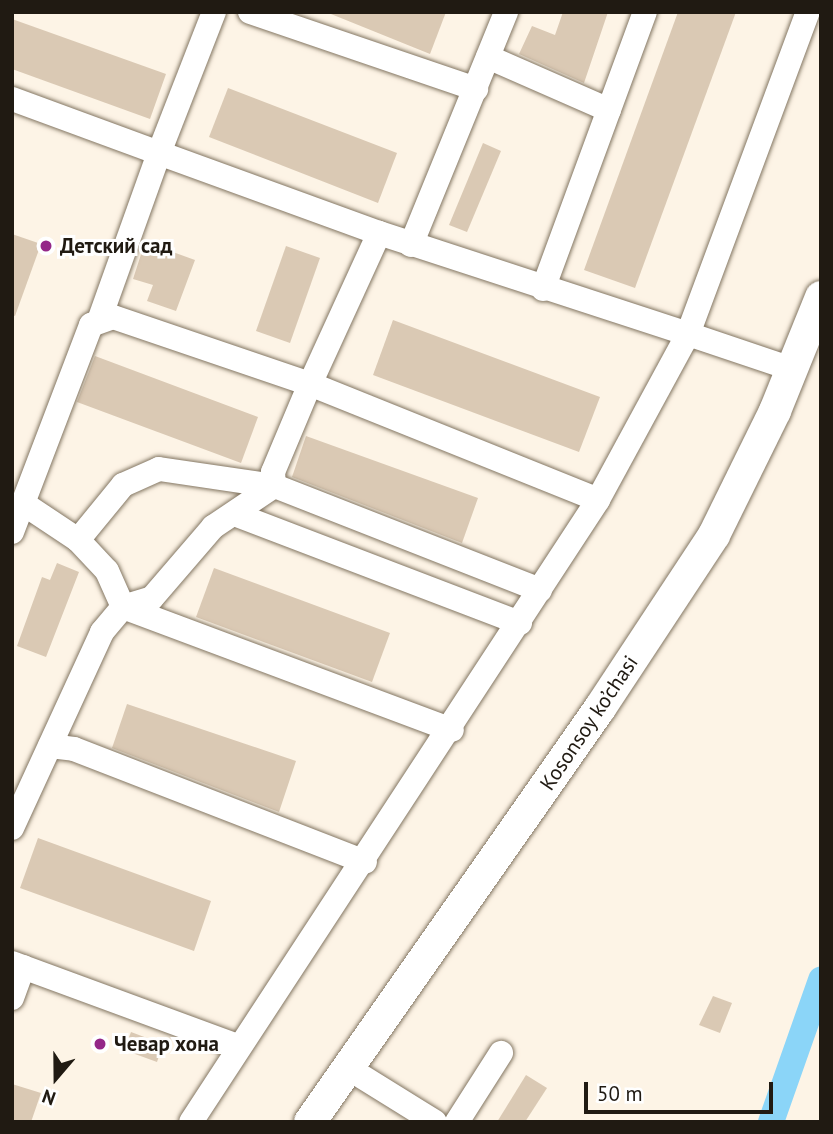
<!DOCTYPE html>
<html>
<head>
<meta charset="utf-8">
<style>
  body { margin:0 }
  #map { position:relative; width:833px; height:1134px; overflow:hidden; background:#fdf4e6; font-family:"PT Sans",sans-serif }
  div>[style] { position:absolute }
  .canal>* { height:26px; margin:-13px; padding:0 13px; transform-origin:13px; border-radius:13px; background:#8bd5f8 }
  .building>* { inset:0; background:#dac9b4 }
  .roads { filter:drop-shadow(0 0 2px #837662) drop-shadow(0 0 2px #837662) }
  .minor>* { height:24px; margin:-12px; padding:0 12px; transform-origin:12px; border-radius:12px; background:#fff }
  .major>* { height:32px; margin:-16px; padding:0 16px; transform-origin:16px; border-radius:16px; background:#fff }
  .dots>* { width:19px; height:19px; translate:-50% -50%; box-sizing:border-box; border:4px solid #fff; border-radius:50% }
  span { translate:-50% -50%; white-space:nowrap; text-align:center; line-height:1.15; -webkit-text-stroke:6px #fff; paint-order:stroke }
  .poi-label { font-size:21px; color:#201a12; font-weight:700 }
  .left { translate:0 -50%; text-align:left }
  .street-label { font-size:21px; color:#201a12 }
  .frame { position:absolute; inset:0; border:14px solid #201a12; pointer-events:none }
  .north { position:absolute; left:21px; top:1043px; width:70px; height:70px; -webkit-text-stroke:5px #fff; paint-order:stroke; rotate:200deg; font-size:19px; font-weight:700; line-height:28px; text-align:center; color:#201a12 }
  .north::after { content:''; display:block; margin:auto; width:24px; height:32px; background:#201a12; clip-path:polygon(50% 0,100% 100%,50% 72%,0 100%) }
  .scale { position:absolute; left:584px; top:1082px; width:189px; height:32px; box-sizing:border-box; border:4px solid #201a12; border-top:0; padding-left:9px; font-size:21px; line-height:24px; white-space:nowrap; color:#201a12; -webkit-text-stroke:5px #fff; paint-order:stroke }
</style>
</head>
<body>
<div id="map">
  <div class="canal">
    <div style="left:771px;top:1122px;width:151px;rotate:-70.6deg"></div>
  </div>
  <div class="building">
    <div style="clip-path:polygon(326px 12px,446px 12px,430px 54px)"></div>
    <div style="clip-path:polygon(563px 12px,608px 12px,584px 83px,519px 54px,532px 26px,555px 35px)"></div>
    <div style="clip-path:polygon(678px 12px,736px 12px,635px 288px,584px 270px)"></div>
    <div style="clip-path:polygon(12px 19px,166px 74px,150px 119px,12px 69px)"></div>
    <div style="clip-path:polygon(228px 88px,397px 153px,378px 203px,209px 137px)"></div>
    <div style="clip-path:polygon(483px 143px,501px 151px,467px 232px,449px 225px)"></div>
    <div style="clip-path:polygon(12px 234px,41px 244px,15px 316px,12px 315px)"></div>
    <div style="clip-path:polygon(145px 242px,195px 260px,176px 311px,147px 301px,153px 285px,133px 279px)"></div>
    <div style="clip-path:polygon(286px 246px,320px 258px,290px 343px,256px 331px)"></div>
    <div style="clip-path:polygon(393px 320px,600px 397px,579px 452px,373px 375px)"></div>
    <div style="clip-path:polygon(95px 356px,258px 417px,241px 463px,77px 402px)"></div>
    <div style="clip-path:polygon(306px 436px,478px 498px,462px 543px,292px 477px)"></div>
    <div style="clip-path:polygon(57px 563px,79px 572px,46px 657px,17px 646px,42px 577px,50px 580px)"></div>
    <div style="clip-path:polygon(214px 568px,390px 633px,372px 682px,196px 617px)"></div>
    <div style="clip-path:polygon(127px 704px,296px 761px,279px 812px,112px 748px)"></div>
    <div style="clip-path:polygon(38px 838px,211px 901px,194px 951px,20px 888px)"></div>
    <div style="clip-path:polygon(713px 996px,732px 1003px,720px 1033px,699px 1025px)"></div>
    <div style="clip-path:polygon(131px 1032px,163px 1044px,157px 1062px,124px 1050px)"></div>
    <div style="clip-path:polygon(526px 1075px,547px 1088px,525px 1122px,497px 1122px)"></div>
    <div style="clip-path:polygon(12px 1084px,41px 1093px,31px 1122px,12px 1122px)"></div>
  </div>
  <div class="roads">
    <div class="minor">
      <div style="left:250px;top:12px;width:239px;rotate:18.8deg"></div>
      <div style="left:488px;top:57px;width:132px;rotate:23.7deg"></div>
      <div style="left:12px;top:99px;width:157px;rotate:20.2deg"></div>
      <div style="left:159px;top:153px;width:151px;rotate:-68.7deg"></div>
      <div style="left:411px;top:245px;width:252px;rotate:-67.8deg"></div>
      <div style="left:543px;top:289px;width:295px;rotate:-69.8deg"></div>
      <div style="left:100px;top:318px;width:175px;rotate:-70.3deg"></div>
      <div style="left:159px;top:153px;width:234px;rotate:20deg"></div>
      <div style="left:792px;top:369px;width:110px;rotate:-161.4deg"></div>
      <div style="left:688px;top:334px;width:344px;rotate:-69.6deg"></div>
      <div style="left:24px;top:504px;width:65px;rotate:33.7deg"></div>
      <div style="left:78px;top:540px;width:42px;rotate:46.9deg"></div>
      <div style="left:107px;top:571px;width:39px;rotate:66deg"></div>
      <div style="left:123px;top:607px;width:351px;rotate:20.5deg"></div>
      <div style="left:237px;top:515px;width:303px;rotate:20.9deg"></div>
      <div style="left:12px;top:532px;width:222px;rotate:-69.1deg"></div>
      <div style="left:91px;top:325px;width:23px;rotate:-20deg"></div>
      <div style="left:113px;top:317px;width:208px;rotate:18.8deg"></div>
      <div style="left:310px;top:384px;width:166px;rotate:-65.4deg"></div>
      <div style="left:379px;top:233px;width:325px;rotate:18.1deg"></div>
      <div style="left:688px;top:334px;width:189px;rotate:118.5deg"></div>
      <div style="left:598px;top:500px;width:743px;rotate:123.2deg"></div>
      <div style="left:78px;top:540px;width:71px;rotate:-50.7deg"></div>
      <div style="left:123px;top:485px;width:39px;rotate:-24deg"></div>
      <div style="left:159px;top:469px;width:116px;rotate:8.4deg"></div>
      <div style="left:540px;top:590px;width:286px;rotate:-158.6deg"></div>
      <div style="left:274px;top:486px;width:14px;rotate:-94deg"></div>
      <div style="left:273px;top:472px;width:95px;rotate:-67.2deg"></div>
      <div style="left:310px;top:384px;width:310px;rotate:21.9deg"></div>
      <div style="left:50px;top:746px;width:24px;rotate:7deg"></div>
      <div style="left:74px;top:749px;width:312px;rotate:21.2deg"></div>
      <div style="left:12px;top:828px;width:216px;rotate:-65.3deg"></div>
      <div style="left:102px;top:632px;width:33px;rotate:-50deg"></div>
      <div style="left:123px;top:607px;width:30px;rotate:-17deg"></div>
      <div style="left:152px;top:598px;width:94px;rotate:-49.3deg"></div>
      <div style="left:213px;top:527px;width:73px;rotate:-33.9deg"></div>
      <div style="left:12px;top:963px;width:241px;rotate:20.2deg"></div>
      <div style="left:12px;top:998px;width:33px;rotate:-70deg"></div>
      <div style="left:348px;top:1068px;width:102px;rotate:31.8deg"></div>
      <div style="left:457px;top:1122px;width:82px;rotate:-57.5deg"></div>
    </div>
    <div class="major">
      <div style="left:310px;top:1122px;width:505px;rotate:-54.99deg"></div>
      <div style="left:600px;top:708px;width:207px;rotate:-56.6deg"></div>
      <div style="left:714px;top:535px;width:138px;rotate:-63.8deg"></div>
      <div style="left:775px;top:411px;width:123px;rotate:-68deg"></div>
    </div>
  </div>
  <div class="dots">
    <div style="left:46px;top:246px;background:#942788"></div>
    <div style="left:100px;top:1044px;background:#942788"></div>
  </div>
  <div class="poi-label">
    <span class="left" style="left:60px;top:246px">Детский сад</span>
    <span class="left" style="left:114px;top:1044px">Чевар хона</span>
  </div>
  <div class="street-label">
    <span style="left:589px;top:723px;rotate:-56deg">Kosonsoy ko’chasi</span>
  </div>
  <div class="frame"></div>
  <div class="north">N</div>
  <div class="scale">50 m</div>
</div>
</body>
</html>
